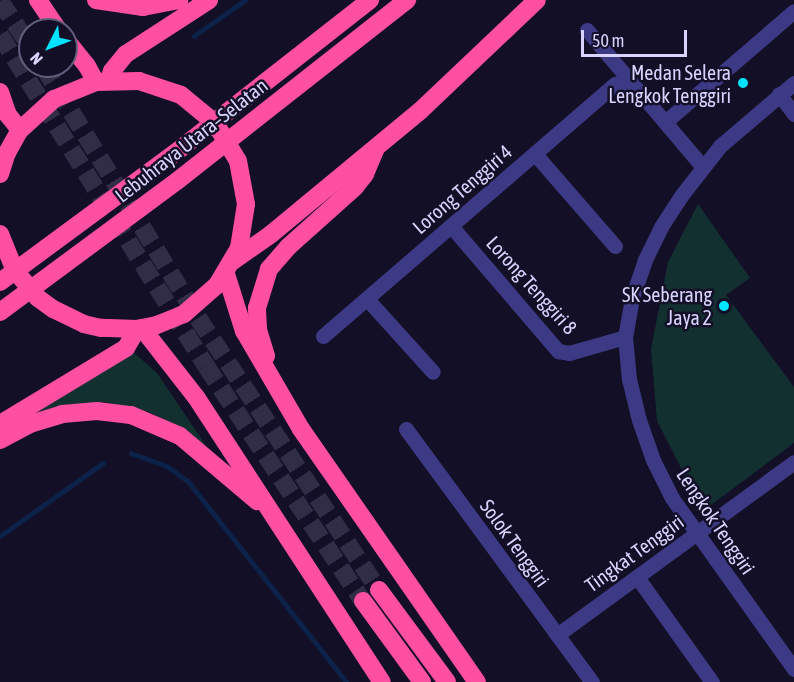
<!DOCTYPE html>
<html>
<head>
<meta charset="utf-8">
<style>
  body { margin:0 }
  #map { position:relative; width:794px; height:682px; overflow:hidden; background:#130f26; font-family:"Asap Condensed",sans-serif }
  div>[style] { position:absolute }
  .green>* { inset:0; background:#12302f }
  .stream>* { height:4.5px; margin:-2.25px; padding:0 2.25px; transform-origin:2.25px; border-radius:2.25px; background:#0c2248 }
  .highway-tunnel>* { height:18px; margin-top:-9px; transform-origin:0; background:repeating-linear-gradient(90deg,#312d47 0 18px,transparent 0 27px) }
  .minor>* { height:15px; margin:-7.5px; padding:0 7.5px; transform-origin:7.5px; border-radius:7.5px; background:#3d3a85 }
  .highway>* { height:18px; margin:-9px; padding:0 9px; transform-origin:9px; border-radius:9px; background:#ff4fa3 }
  .dots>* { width:16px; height:16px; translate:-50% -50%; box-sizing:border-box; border:3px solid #130f26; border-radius:50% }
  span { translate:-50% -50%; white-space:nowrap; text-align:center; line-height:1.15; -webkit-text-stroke:5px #130f26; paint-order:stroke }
  .poi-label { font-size:20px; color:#d9d4ff }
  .right { translate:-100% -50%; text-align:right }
  .street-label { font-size:20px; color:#d9d4ff }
  .north { position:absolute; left:18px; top:18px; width:60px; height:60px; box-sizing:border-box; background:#130f26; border:2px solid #625e7d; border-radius:50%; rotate:228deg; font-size:16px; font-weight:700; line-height:24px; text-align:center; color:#d9d4ff }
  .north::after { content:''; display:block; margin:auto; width:21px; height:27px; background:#00e5ff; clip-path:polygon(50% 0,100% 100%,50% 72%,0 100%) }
  .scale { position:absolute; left:581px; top:30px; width:106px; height:27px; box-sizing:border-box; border:3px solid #d9d4ff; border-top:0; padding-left:8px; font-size:18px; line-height:21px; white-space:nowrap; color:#d9d4ff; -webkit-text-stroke:4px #130f26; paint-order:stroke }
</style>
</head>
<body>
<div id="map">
  <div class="green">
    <div style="clip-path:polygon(698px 204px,750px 278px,726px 295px,794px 387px,794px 443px,703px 511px,657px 421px,651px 349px,668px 262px)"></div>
    <div style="clip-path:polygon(132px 351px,157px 373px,215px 459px,180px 428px,151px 413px,104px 402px,64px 405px,22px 416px)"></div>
  </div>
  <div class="stream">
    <div style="left:194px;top:36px;width:62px;rotate:-35.2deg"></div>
    <div style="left:131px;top:453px;width:38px;rotate:20deg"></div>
    <div style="left:167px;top:466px;width:26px;rotate:36deg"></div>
    <div style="left:188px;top:481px;width:256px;rotate:51.7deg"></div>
    <div style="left:0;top:536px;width:126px;rotate:-35.3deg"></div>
  </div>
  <div class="highway-tunnel">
    <div style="left:0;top:1px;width:54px;rotate:56.3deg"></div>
    <div style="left:0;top:35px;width:390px;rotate:58.1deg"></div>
    <div style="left:206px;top:366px;width:283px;rotate:56.3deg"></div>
    <div style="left:43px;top:66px;width:296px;rotate:58.4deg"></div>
    <div style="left:198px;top:318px;width:327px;rotate:56.4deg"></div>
  </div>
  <div class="minor">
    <div style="left:587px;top:30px;width:178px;rotate:49.8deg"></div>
    <div style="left:794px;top:83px;width:97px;rotate:139.6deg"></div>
    <div style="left:720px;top:146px;width:63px;rotate:128deg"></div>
    <div style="left:681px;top:196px;width:37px;rotate:123deg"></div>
    <div style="left:661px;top:227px;width:37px;rotate:116deg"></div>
    <div style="left:645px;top:260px;width:40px;rotate:108.9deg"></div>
    <div style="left:632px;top:298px;width:40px;rotate:100deg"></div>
    <div style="left:625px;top:337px;width:42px;rotate:84.6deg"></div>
    <div style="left:629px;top:379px;width:42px;rotate:76.3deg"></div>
    <div style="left:639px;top:420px;width:42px;rotate:70.7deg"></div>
    <div style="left:653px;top:460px;width:42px;rotate:63.4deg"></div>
    <div style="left:672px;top:498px;width:210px;rotate:54.5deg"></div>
    <div style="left:779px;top:94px;width:25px;rotate:53deg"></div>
    <div style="left:665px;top:122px;width:170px;rotate:-40.7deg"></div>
    <div style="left:535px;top:154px;width:122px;rotate:49deg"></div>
    <div style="left:451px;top:226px;width:165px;rotate:49.4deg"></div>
    <div style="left:558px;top:351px;width:11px;rotate:10deg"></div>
    <div style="left:569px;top:353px;width:58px;rotate:-15.9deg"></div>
    <div style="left:367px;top:299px;width:98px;rotate:47.9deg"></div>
    <div style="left:323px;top:336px;width:386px;rotate:-40.8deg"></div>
    <div style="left:615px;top:84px;width:16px;rotate:-7deg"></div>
    <div style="left:406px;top:429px;width:314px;rotate:53.7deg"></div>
    <div style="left:637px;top:577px;width:129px;rotate:54.5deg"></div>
    <div style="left:557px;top:635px;width:293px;rotate:-36.1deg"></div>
  </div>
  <div class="highway">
    <div style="left:38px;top:0;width:36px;rotate:56deg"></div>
    <div style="left:96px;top:0;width:48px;rotate:8.5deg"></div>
    <div style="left:143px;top:7px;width:37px;rotate:-11deg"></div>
    <div style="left:66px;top:40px;width:33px;rotate:51deg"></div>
    <div style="left:87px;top:66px;width:18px;rotate:61deg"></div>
    <div style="left:109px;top:80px;width:9px;rotate:-72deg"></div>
    <div style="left:112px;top:71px;width:22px;rotate:-51deg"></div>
    <div style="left:126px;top:54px;width:99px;rotate:-33deg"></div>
    <div style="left:0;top:92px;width:24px;rotate:71deg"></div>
    <div style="left:8px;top:115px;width:19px;rotate:51deg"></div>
    <div style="left:0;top:174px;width:22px;rotate:-72deg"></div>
    <div style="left:7px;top:153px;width:26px;rotate:-61deg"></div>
    <div style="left:20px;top:130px;width:46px;rotate:-42.4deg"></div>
    <div style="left:54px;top:99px;width:45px;rotate:-22deg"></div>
    <div style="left:96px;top:82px;width:43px;rotate:-1.3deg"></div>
    <div style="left:139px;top:81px;width:44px;rotate:18.4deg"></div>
    <div style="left:181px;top:95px;width:44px;rotate:39.5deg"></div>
    <div style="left:215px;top:123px;width:44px;rotate:58.8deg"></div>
    <div style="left:238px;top:161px;width:44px;rotate:79.5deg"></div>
    <div style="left:246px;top:204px;width:45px;rotate:99deg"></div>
    <div style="left:239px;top:248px;width:43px;rotate:120.7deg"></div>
    <div style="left:217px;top:285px;width:44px;rotate:138.7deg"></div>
    <div style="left:184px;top:314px;width:29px;rotate:158deg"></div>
    <div style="left:157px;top:325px;width:20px;rotate:169deg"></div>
    <div style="left:137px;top:329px;width:36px;rotate:-178deg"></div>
    <div style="left:101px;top:328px;width:17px;rotate:-167deg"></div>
    <div style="left:84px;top:324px;width:34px;rotate:-154deg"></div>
    <div style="left:53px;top:309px;width:19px;rotate:-144deg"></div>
    <div style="left:38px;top:298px;width:35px;rotate:-130deg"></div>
    <div style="left:15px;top:271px;width:40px;rotate:-112deg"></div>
    <div style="left:233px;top:261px;width:45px;rotate:-35.1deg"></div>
    <div style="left:270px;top:235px;width:195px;rotate:-39.6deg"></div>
    <div style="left:420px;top:111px;width:161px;rotate:-43.5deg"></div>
    <div style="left:226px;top:274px;width:60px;rotate:72.5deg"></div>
    <div style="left:244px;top:331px;width:113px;rotate:59.8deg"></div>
    <div style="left:301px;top:429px;width:308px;rotate:55.2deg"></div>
    <div style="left:0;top:282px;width:217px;rotate:-36.4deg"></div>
    <div style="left:175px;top:153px;width:248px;rotate:-38.1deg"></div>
    <div style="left:0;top:312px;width:220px;rotate:-36.5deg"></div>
    <div style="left:177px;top:181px;width:293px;rotate:-38.2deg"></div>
    <div style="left:142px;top:328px;width:88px;rotate:52deg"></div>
    <div style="left:196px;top:397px;width:340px;rotate:56.9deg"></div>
    <div style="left:266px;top:356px;width:28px;rotate:-107deg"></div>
    <div style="left:258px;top:329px;width:21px;rotate:-93deg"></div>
    <div style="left:257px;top:308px;width:41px;rotate:-72.9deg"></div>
    <div style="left:269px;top:269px;width:29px;rotate:-49deg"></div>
    <div style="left:288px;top:247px;width:90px;rotate:-41.8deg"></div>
    <div style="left:355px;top:187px;width:16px;rotate:-52deg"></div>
    <div style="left:365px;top:174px;width:26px;rotate:-67deg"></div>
    <div style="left:0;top:424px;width:147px;rotate:-31.1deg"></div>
    <div style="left:126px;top:348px;width:22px;rotate:-60deg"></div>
    <div style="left:0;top:440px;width:34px;rotate:-28deg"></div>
    <div style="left:30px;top:424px;width:34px;rotate:-17deg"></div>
    <div style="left:62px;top:414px;width:35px;rotate:-5deg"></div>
    <div style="left:97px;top:411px;width:34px;rotate:7deg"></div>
    <div style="left:131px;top:415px;width:53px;rotate:23.2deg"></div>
    <div style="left:180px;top:436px;width:101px;rotate:40.2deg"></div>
    <div style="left:379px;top:590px;width:114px;rotate:53.5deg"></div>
    <div style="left:363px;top:601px;width:100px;rotate:53.9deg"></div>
  </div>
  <div class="dots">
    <div style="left:743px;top:83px;background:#00e5ff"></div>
    <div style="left:724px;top:306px;background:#00e5ff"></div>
  </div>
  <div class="poi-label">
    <span class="right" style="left:731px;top:84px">Medan Selera<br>Lengkok Tenggiri</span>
    <span class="right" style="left:712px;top:306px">SK Seberang<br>Jaya 2</span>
  </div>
  <div class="street-label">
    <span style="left:191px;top:140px;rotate:-38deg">Lebuhraya Utara–Selatan</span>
    <span style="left:462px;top:189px;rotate:-41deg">Lorong Tenggiri 4</span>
    <span style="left:532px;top:285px;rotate:48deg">Lorong Tenggiri 8</span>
    <span style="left:716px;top:521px;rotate:56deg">Lengkok Tenggiri</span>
    <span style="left:515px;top:543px;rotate:54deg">Solok Tenggiri</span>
    <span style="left:634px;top:553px;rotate:-36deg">Tingkat Tenggiri</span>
  </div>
  <div class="north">N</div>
  <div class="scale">50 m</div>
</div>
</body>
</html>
